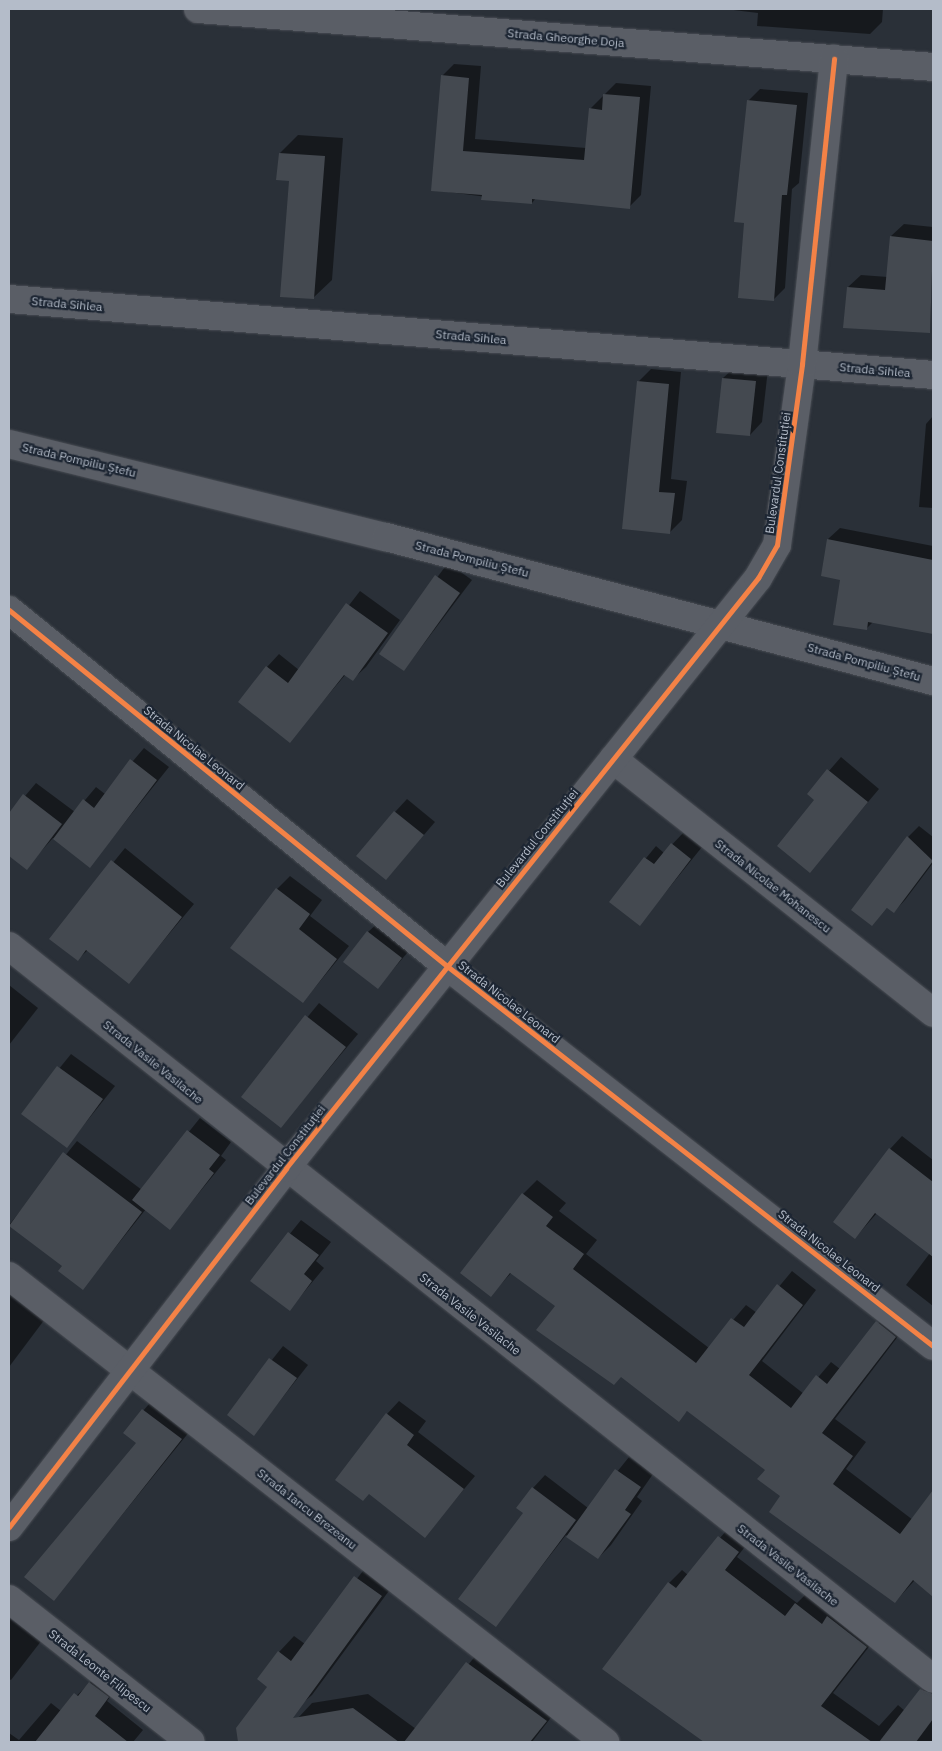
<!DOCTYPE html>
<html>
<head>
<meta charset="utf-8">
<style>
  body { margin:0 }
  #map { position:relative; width:942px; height:1751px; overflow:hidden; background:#2a3038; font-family:"IBM Plex Sans",sans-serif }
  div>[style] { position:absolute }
  .shadow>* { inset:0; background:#0007 }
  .building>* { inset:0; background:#444950 }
  .roads { filter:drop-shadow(0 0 1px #484c53) drop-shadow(0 0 1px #484c53) }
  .minor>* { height:28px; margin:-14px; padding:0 14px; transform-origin:14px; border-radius:14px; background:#5a5e66 }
  .cycleway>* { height:5px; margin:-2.5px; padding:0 2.5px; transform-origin:2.5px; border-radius:2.5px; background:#f48246 }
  span { translate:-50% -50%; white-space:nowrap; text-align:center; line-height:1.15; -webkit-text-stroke:4.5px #1d2633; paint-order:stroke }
  .street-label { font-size:12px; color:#b4bcc9 }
  .frame { position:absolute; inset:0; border:10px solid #b4bcc9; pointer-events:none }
</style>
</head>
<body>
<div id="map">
  <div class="shadow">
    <div style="clip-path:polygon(725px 9px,883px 9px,882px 22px,870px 34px,757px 26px,758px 13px)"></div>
    <div style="clip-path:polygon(454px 64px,481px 66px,475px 139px,586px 148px,590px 109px,616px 83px,651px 86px,641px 195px,629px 207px,536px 198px,532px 203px,433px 190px,442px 76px)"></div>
    <div style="clip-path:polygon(760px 89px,808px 93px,799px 183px,792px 189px,785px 288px,773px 300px,745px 222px,748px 101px)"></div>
    <div style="clip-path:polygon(298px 135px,343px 138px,332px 280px,313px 298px,290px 179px,280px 153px)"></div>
    <div style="clip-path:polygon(904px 224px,933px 227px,930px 332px,848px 287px,861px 275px,888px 277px,891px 236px)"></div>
    <div style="clip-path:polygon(736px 366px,768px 369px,762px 422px,750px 435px,723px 378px)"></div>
    <div style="clip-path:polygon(651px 369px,681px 372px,671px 479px,687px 481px,682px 520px,669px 533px,624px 527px,638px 382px)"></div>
    <div style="clip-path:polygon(933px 416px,933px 508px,919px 507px,926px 424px)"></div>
    <div style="clip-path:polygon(840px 528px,933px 546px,933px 633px,874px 621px,866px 629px,828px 539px)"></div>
    <div style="clip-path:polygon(448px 563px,472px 580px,404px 670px,380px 653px)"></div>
    <div style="clip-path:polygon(360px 591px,400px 620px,366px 667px,353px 679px,346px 674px,289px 741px,267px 667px,279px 654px,299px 670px)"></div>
    <div style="clip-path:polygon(144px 748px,169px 767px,90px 866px,53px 838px,26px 868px,9px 855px,9px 815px,36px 783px,75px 812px,96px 787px,105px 794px)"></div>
    <div style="clip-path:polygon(841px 757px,879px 789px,810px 871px,816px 800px,809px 794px)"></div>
    <div style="clip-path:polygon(407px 799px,435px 822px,386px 879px,395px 812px)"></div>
    <div style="clip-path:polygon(919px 826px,933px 837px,933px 863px,905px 900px,894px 912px,888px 907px,872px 925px,908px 837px)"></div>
    <div style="clip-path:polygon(683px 833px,702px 847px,640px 924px,610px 902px,656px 846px,664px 853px)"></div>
    <div style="clip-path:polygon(125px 848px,194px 904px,129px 982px,88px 950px,77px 960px,51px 939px)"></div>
    <div style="clip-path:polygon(290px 876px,322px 900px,310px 916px,349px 946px,303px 1002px,277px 889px)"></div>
    <div style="clip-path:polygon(381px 920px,414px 945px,378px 987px,368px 932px)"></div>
    <div style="clip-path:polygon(9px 985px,38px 1008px,9px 1045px)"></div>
    <div style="clip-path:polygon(319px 1003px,358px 1034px,281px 1126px,243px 1096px)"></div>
    <div style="clip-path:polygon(71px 1054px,115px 1086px,67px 1146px,23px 1113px)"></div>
    <div style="clip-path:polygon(200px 1118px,231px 1142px,221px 1156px,226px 1160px,170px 1228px,146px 1209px,83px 1288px,63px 1265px,9px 1225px,77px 1141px,142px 1190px)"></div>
    <div style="clip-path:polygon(902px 1136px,933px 1160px,933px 1225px,929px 1230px,877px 1213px,855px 1238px,890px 1149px)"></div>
    <div style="clip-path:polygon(537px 1180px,566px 1203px,559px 1211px,597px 1240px,586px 1254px,709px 1348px,746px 1305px,757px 1313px,792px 1271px,816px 1290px,762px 1361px,804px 1394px,831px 1362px,840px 1369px,891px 1309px,909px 1322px,835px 1419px,866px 1442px,846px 1469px,913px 1520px,933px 1496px,933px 1595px,915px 1580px,895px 1602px,782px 1496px,766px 1470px,688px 1410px,678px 1420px,557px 1306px,512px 1272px,491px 1295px,523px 1194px)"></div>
    <div style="clip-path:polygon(301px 1220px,331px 1242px,316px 1261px,324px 1268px,290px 1309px,252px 1281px)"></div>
    <div style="clip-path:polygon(933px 1249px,933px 1306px,906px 1285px)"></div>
    <div style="clip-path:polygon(9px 1272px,54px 1307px,9px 1367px)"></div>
    <div style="clip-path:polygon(283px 1346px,308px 1365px,254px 1434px,228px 1415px)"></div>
    <div style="clip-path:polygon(155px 1397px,194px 1426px,54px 1599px,138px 1443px,125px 1432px)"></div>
    <div style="clip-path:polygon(399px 1401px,426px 1421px,418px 1432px,475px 1476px,425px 1536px,387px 1414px)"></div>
    <div style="clip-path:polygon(629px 1457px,653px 1474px,637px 1497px,642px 1501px,611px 1545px,598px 1558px,566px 1535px,496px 1625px,533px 1488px,545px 1475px,588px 1508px)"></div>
    <div style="clip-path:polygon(732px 1524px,751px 1539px,737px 1557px,797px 1603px,808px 1592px,879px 1634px,833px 1693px,879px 1726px,898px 1705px,905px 1711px,933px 1678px,933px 1742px,707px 1742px,604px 1669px,669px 1583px,682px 1570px,688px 1575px)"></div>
    <div style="clip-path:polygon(371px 1561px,397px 1580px,312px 1695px,258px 1742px,238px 1727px,269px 1686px,279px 1652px,294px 1636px,305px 1644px)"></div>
    <div style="clip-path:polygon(9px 1618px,42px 1640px,11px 1680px,9px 1679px)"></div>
    <div style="clip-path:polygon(481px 1649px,560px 1706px,532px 1742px,296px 1742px,298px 1718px,312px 1703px,368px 1694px,416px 1729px)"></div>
    <div style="clip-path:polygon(104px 1669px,121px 1683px,107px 1701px,143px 1730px,133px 1742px,9px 1742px,9px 1733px,19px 1740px,51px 1703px,61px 1711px)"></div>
  </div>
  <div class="building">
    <div style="clip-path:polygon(441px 75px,469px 78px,463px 151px,584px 160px,589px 108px,602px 110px,603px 94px,640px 97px,630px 209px,532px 199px,532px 204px,481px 200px,482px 195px,431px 191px)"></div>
    <div style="clip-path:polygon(747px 100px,797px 105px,787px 195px,782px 195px,774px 301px,738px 298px,744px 223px,734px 222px)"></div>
    <div style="clip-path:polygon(279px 153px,325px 156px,314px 299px,280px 297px,289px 181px,276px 180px)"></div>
    <div style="clip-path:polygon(890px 236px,933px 241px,930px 333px,843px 328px,847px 287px,885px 290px)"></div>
    <div style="clip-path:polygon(722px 378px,756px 381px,750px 436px,716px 433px)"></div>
    <div style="clip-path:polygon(637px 381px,669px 384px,659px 492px,675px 493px,670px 534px,622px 529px)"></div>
    <div style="clip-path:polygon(827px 539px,933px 560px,933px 634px,868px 622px,867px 630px,833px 625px,840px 580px,821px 576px)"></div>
    <div style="clip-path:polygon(435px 575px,460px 593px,404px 671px,379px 654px)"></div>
    <div style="clip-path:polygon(346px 603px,388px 633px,353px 681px,344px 675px,290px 743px,238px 702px,266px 666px,288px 683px)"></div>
    <div style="clip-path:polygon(130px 759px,157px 780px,90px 868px,53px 839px,83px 799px,94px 808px)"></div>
    <div style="clip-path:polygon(827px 769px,868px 802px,810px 873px,777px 846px,814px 800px,807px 794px)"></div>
    <div style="clip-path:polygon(23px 794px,62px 824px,27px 870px,9px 856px,9px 813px)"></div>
    <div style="clip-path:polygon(394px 811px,424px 835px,386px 880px,356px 856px)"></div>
    <div style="clip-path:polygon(907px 836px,933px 861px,894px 913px,887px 908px,872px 926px,851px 910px)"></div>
    <div style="clip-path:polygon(671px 843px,691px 859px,640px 926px,609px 902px,644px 857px,654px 864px)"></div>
    <div style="clip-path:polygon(111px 860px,182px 917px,129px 984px,86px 950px,78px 961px,49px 939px)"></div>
    <div style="clip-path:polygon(276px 888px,310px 914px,299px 929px,337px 959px,303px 1003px,230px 948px)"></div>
    <div style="clip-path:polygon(367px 931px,402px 958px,378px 989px,343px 962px)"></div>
    <div style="clip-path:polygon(305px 1015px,346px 1047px,281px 1128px,241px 1097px)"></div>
    <div style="clip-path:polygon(57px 1066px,103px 1099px,67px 1148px,21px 1114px)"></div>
    <div style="clip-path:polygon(187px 1130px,220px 1155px,209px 1169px,214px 1173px,170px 1230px,132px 1200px)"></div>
    <div style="clip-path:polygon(889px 1148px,933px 1182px,933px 1257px,875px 1213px,855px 1239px,833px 1222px)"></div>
    <div style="clip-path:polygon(63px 1152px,142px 1212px,83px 1290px,58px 1271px,62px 1266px,9px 1226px)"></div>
    <div style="clip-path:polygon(522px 1193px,553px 1217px,546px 1226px,584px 1254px,573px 1269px,696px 1363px,731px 1318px,744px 1327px,777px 1284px,803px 1305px,749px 1375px,791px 1408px,816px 1375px,827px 1384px,876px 1321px,896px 1337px,822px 1433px,853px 1456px,833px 1484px,900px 1534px,933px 1490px,933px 1597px,913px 1580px,895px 1603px,769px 1512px,780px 1496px,757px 1479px,765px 1470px,687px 1411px,679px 1422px,621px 1377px,614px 1385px,536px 1330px,555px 1306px,510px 1273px,491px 1297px,460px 1273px)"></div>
    <div style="clip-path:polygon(288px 1232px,319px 1255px,304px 1274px,312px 1281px,290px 1311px,250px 1281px)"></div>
    <div style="clip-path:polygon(269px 1358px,297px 1378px,254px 1436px,227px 1415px)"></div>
    <div style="clip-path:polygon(142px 1409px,182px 1439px,54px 1601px,24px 1577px,136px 1443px,123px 1433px)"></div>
    <div style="clip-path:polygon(386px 1413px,414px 1435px,407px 1445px,464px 1489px,425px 1538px,369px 1494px,363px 1501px,335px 1480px)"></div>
    <div style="clip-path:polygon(615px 1469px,641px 1487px,625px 1510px,631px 1514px,598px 1559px,566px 1537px)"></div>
    <div style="clip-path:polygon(532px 1487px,576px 1520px,496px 1627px,458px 1599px,523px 1513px,516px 1508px)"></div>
    <div style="clip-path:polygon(718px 1536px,739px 1552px,725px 1570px,785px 1616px,795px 1603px,822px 1624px,827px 1616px,867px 1647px,821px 1706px,872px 1742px,704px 1742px,602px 1669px,668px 1582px,676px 1588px)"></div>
    <div style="clip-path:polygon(354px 1576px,382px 1596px,293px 1718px,353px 1708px,399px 1742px,238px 1742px,236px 1728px,267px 1687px,257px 1679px,278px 1651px,291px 1661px)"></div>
    <div style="clip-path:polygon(466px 1662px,547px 1721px,530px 1742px,404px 1742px)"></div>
    <div style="clip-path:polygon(89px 1682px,109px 1697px,95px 1716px,128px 1742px,35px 1742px,74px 1693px,78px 1696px)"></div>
    <div style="clip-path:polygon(920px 1689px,933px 1694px,933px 1719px,916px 1742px,879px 1742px)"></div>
  </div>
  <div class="roads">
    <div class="minor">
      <div style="left:198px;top:9px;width:737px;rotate:4.51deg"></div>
      <div style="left:9px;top:299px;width:927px;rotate:4.7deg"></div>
      <div style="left:9px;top:444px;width:388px;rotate:13.9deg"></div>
      <div style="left:386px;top:537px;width:566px;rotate:14.75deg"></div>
      <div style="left:9px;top:610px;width:564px;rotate:39.1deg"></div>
      <div style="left:447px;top:966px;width:617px;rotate:38.02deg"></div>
      <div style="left:613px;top:759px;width:409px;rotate:38.4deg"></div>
      <div style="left:9px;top:946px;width:1179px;rotate:38.42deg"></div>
      <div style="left:9px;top:1276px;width:757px;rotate:38.02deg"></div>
      <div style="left:9px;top:1527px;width:453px;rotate:-52.3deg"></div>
      <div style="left:286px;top:1168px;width:756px;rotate:-51.34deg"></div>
      <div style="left:758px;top:578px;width:38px;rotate:-60deg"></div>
      <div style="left:777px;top:545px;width:183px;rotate:-82.1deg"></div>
      <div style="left:802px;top:364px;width:307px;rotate:-84deg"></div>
      <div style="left:9px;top:1599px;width:231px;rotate:38.2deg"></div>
    </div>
  </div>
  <div class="cycleway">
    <div style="left:9px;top:610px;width:564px;rotate:39.1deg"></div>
    <div style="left:447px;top:966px;width:617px;rotate:38.02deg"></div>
    <div style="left:9px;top:1527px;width:453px;rotate:-52.3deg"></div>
    <div style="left:286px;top:1168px;width:756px;rotate:-51.34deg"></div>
    <div style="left:758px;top:578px;width:38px;rotate:-60deg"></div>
    <div style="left:777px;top:545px;width:183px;rotate:-82.1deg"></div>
    <div style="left:802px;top:364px;width:307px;rotate:-84deg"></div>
  </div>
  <div class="street-label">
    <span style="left:566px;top:38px;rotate:5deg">Strada Gheorghe Doja</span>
    <span style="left:67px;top:304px;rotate:5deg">Strada Sihlea</span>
    <span style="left:471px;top:337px;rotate:5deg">Strada Sihlea</span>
    <span style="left:875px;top:370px;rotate:5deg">Strada Sihlea</span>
    <span style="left:79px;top:460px;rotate:13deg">Strada Pompiliu Ștefu</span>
    <span style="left:778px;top:473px;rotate:-82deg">Bulevardul Constituției</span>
    <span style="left:472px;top:559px;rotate:14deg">Strada Pompiliu Ștefu</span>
    <span style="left:864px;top:662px;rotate:15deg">Strada Pompiliu Ștefu</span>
    <span style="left:194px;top:748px;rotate:39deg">Strada Nicolae Leonard</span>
    <span style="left:537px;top:838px;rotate:-51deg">Bulevardul Constituției</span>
    <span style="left:773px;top:886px;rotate:38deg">Strada Nicolae Mohanescu</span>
    <span style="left:509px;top:1002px;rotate:38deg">Strada Nicolae Leonard</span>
    <span style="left:153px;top:1062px;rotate:39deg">Strada Vasile Vasilache</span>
    <span style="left:285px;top:1155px;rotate:-52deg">Bulevardul Constituției</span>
    <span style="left:829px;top:1251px;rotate:38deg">Strada Nicolae Leonard</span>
    <span style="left:470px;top:1314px;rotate:38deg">Strada Vasile Vasilache</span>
    <span style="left:307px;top:1509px;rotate:38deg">Strada Iancu Brezeanu</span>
    <span style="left:788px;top:1565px;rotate:38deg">Strada Vasile Vasilache</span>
    <span style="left:100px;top:1671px;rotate:38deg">Strada Leonte Filipescu</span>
  </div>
  <div class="frame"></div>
</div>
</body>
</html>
